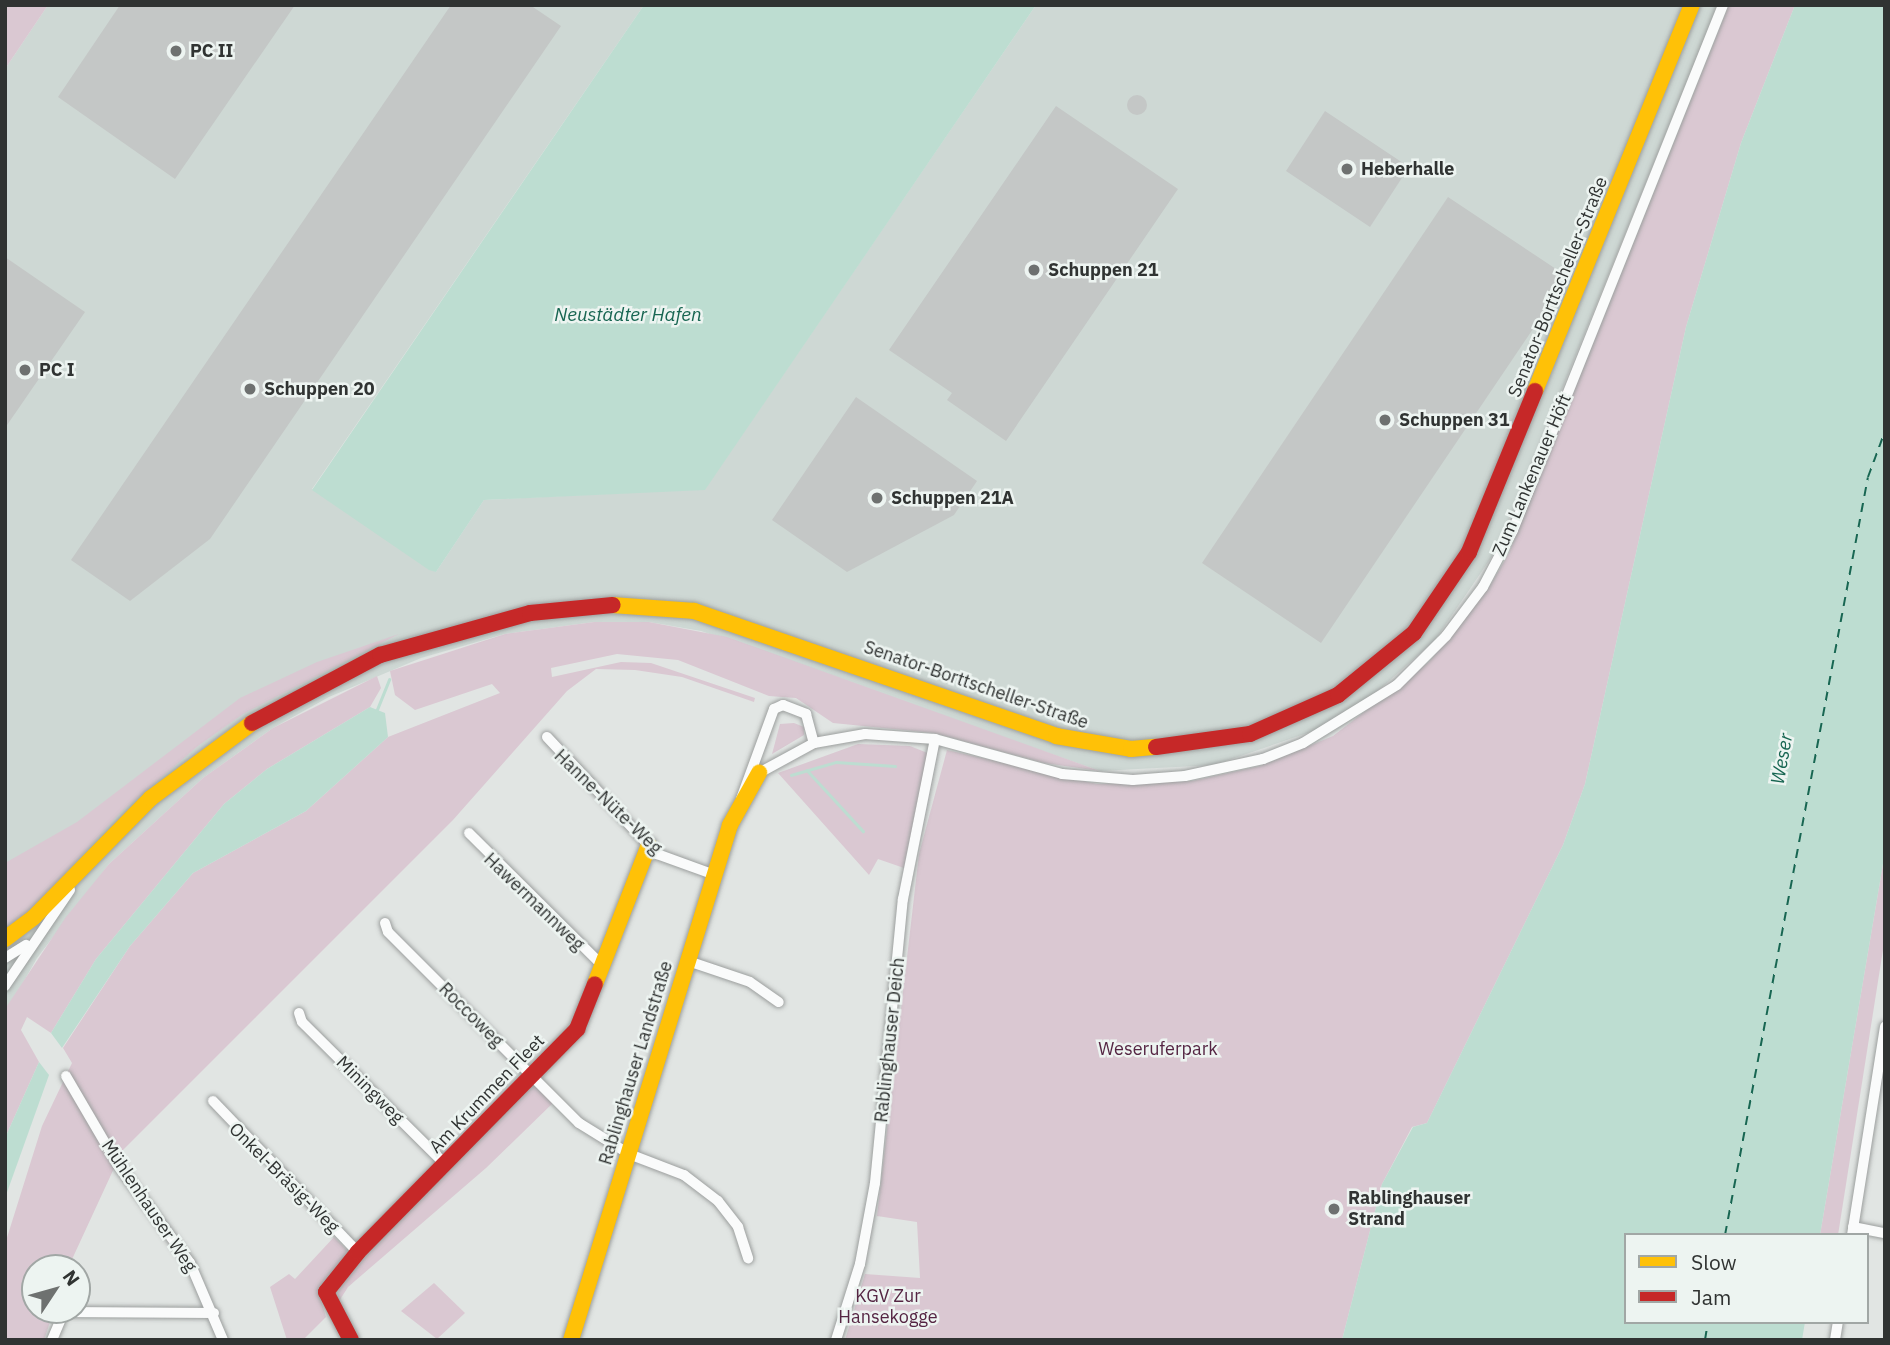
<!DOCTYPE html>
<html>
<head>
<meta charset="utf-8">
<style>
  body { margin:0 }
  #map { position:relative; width:1890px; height:1345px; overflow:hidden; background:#e1e5e3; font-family:"IBM Plex Sans",sans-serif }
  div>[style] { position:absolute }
  .built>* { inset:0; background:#ced8d4 }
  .green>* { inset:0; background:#dac8d2 }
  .water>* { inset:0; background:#bdddd1 }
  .stream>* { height:2.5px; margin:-1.25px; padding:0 1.25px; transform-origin:1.25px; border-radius:1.25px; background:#bdddd1 }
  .ferry>* { height:2px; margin-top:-1px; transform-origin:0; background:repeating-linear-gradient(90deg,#186652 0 9px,transparent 0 16px) }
  .building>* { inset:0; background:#c4c7c6 }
  .round { border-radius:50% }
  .roads { filter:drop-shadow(0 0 2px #9c9f9e) drop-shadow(0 0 2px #9c9f9e) }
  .street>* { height:10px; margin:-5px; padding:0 5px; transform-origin:5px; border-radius:5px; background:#fafbfb }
  .slow>* { height:16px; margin:-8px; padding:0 8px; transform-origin:8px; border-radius:8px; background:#ffc107 }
  .jam>* { height:16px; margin:-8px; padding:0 8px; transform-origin:8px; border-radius:8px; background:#c62828 }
  .dots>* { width:19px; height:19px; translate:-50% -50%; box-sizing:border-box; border:4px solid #edf4f1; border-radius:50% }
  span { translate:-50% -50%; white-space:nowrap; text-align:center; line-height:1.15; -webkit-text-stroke:5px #edf4f1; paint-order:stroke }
  .poi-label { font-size:18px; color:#303332; font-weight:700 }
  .left { translate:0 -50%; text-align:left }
  .street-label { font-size:18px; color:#303332 }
  .park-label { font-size:18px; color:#552543 }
  .water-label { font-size:19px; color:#186652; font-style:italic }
  .frame { position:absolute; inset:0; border:7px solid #303332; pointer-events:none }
  .legend { position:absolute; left:1624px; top:1233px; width:245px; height:91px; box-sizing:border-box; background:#edf4f1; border:2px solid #a1a7a5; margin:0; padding:9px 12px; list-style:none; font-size:21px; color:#303332 }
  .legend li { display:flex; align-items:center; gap:14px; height:35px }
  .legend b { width:35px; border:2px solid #a1a7a5 }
  .north { position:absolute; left:21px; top:1254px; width:70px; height:70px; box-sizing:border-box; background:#edf4f1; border:2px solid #a1a7a5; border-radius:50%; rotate:54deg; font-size:19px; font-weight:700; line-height:28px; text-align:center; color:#303332 }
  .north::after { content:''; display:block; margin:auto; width:24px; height:32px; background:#6e7170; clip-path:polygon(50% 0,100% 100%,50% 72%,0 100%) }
</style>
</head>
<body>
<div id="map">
  <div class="built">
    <div style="clip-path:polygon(48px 5px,644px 5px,312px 489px,436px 572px,484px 500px,705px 489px,1036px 5px,1718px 5px,1497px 549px,1435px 640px,1371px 697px,1322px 728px,1214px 765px,1100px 771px,701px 631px,649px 622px,594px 622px,505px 634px,421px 658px,329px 697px,273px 728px,203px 778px,109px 864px,37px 958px,5px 1015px,5px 69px)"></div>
  </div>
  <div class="green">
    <div style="clip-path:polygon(5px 5px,48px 5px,5px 69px)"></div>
    <div style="clip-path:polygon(1729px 5px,1795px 5px,1741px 143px,1686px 327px,1585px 784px,1563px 845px,1427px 1123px,1412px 1127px,1382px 1184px,1342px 1340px,845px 1340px,865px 1274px,920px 1278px,917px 1222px,877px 1216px,919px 854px,947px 750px,1097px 784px,1192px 781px,1260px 766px,1333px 736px,1429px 662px,1488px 589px,1509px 553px)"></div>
    <div style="clip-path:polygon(594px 622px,649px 622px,727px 637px,1100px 771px,1044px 763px,934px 733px,833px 723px,796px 698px,769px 696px,678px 660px,617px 654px,551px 668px,552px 677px,621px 662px,651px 663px,755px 698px,754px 702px,682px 677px,635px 670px,596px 669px,567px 691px,453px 820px,122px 1151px,68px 1268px,35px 1268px,35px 1310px,54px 1310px,44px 1340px,5px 1340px,5px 1244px,42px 1126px,72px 1063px,63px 1048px,130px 946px,193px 873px,306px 811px,388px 737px,500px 693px,492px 684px,415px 710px,395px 695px,390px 671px,505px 634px)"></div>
    <div style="clip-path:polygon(399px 634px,243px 714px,198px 746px,121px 812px,33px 908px,5px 930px,5px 863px,77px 822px,240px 698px,317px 662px)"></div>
    <div style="clip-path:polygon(377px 676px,381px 688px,370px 707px,267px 769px,224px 804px,96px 959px,51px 1033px,27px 1017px,21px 1030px,39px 1062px,5px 1138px,5px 1009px,66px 917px,109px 864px,203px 778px,273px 728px)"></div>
    <div style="clip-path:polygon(794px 723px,804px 727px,804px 735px,772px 754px,780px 724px)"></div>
    <div style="clip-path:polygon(858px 744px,910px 746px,930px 754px,904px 868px,878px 859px,869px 875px,778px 773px)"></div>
    <div style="clip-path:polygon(1885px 852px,1885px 937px,1838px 1235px,1820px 1235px)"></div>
    <div style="clip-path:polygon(533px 1085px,554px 1102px,486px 1168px,348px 1287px,336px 1306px,341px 1277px)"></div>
    <div style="clip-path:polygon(334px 1237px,350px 1253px,318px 1291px,326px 1317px,303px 1340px,287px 1340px,270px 1287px,289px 1274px,295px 1279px)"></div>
    <div style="clip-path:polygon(434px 1283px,465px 1313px,437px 1339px,401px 1311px)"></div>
  </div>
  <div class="water">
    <div style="clip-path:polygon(644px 5px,1036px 5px,705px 490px,484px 500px,436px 572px,429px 570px,312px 490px)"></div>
    <div style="clip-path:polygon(1795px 5px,1885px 5px,1885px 852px,1820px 1235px,1626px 1235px,1626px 1322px,1805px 1322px,1802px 1340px,1342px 1340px,1382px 1184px,1413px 1127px,1427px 1123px,1563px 845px,1585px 784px,1686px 327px,1741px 143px)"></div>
    <div style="clip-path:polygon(370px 707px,385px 713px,388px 737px,306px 811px,193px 873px,130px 946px,62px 1048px,51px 1033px,96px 959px,224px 804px,267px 769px)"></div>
    <div style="clip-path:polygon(39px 1062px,49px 1075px,5px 1198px,5px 1138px)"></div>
  </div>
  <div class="stream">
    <div style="left:376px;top:712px;width:35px;rotate:-68deg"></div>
    <div style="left:807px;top:770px;width:83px;rotate:47.4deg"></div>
    <div style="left:791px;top:775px;width:47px;rotate:-16.1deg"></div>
    <div style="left:836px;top:762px;width:59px;rotate:3.9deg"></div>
  </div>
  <div class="ferry">
    <div style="left:1725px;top:1235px;width:771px;rotate:-79.32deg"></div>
    <div style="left:1868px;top:477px;width:49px;rotate:-69.7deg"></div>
    <div style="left:1705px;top:1340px;width:18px;rotate:-81deg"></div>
  </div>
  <div class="building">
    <div style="clip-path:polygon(120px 5px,295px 5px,175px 179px,58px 97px)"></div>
    <div style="clip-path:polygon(451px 5px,530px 5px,561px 26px,210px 539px,130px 601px,71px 560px)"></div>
    <div class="round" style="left:1127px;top:95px;width:20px;height:20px"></div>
    <div style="clip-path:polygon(1056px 106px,1178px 189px,1006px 441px,947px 400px,952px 393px,889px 350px)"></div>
    <div style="clip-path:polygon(1325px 111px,1409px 167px,1370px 227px,1286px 171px)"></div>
    <div style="clip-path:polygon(1448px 197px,1568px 277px,1321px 643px,1202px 563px)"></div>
    <div style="clip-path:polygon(5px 257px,85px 312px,5px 428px)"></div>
    <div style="clip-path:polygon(856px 397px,977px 481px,954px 515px,847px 572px,772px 520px)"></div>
  </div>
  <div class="roads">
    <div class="street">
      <div style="left:547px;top:737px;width:161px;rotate:46.8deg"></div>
      <div style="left:657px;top:854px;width:62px;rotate:19.9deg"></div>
      <div style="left:759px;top:773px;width:63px;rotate:-28.6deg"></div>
      <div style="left:814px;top:743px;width:52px;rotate:-10deg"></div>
      <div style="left:865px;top:734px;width:70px;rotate:4.1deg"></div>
      <div style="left:935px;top:739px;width:132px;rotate:15.4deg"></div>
      <div style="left:1062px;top:774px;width:71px;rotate:4.8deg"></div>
      <div style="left:1133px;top:780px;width:52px;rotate:-4.4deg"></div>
      <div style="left:1185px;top:776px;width:80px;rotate:-12.3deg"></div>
      <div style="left:1263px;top:759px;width:43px;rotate:-21.8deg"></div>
      <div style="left:1303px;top:743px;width:110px;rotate:-31.7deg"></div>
      <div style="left:1397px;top:685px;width:69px;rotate:-45deg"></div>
      <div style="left:1446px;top:636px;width:61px;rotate:-52.9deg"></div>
      <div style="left:1483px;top:587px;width:64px;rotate:-62.2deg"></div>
      <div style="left:1513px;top:530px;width:565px;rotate:-68.2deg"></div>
      <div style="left:741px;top:799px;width:96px;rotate:-69.9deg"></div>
      <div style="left:774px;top:709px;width:10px;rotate:-24deg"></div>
      <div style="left:783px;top:705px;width:25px;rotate:21deg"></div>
      <div style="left:806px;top:714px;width:30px;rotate:75deg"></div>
      <div style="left:469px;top:833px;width:189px;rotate:44.8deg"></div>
      <div style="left:385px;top:923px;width:9px;rotate:72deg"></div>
      <div style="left:388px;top:932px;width:270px;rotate:45deg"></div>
      <div style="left:579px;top:1123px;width:59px;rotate:31.8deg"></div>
      <div style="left:629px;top:1154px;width:59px;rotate:20.9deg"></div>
      <div style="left:684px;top:1175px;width:43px;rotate:37.4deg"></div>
      <div style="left:718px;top:1201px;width:33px;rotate:52deg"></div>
      <div style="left:738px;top:1227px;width:33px;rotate:72deg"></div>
      <div style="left:5px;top:958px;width:25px;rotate:-32deg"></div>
      <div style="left:688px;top:961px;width:65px;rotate:18.7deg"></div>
      <div style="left:750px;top:982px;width:35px;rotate:35deg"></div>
      <div style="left:5px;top:986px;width:116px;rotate:-55.9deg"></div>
      <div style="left:299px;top:1013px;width:9px;rotate:72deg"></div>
      <div style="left:302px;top:1022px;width:202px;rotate:44.8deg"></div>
      <div style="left:66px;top:1076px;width:103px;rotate:59.7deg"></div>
      <div style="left:118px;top:1165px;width:122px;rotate:53.7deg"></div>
      <div style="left:190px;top:1263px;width:84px;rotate:66.8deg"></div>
      <div style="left:213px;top:1101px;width:209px;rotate:46.2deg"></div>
      <div style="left:1853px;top:1227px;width:33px;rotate:11deg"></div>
      <div style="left:1852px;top:1235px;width:211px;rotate:-81deg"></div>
      <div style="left:52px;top:1340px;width:30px;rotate:-67deg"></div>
      <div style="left:64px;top:1312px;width:150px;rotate:0.4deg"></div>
      <div style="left:836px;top:1340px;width:80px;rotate:-72.5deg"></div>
      <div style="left:860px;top:1264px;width:82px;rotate:-79.5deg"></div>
      <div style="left:875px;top:1183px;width:285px;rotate:-84.4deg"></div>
      <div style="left:903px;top:899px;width:163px;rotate:-78.7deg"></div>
      <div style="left:1835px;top:1340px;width:18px;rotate:-81deg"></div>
    </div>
    <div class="slow">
      <div style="left:1535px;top:391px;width:417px;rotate:-67.9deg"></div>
      <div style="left:613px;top:605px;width:81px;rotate:4.2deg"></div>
      <div style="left:694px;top:611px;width:383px;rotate:19deg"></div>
      <div style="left:1056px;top:736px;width:76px;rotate:9.8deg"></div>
      <div style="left:1131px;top:749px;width:25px;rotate:-5deg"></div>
      <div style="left:5px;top:939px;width:36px;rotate:-37deg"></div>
      <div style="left:34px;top:917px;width:167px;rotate:-45.5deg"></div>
      <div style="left:151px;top:798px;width:126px;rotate:-36.6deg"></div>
      <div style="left:595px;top:984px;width:149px;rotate:-68.8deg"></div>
      <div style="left:571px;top:1340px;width:539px;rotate:-72.84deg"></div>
      <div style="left:730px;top:825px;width:60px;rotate:-60.9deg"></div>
    </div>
    <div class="jam">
      <div style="left:252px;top:723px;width:145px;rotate:-28deg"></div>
      <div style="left:380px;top:655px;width:156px;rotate:-15.6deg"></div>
      <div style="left:530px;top:613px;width:83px;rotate:-5.5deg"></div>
      <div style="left:1156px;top:747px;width:95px;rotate:-7.9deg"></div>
      <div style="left:1250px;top:734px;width:96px;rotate:-23.9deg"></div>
      <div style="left:1338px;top:695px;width:98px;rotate:-39.2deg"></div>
      <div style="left:1414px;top:633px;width:98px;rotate:-55.8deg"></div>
      <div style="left:1469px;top:552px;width:174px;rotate:-67.7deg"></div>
      <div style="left:351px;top:1340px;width:54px;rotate:-117.5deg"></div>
      <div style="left:326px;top:1292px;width:51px;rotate:-51.3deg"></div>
      <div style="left:358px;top:1252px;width:313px;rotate:-45.5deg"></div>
      <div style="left:577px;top:1029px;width:48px;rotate:-68.2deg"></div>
    </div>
  </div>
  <div class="dots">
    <div style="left:176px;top:51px;background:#6e7170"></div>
    <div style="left:1347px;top:169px;background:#6e7170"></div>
    <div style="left:1034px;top:270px;background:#6e7170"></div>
    <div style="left:25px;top:370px;background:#6e7170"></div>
    <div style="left:250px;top:389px;background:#6e7170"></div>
    <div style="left:1385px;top:420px;background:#6e7170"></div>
    <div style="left:877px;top:498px;background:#6e7170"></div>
    <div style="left:1334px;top:1209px;background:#6e7170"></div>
  </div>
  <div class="poi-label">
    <span class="left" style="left:190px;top:51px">PC II</span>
    <span class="left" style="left:1361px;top:169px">Heberhalle</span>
    <span class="left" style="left:1048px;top:270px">Schuppen 21</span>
    <span class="left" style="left:39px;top:370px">PC I</span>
    <span class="left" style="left:264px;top:389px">Schuppen 20</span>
    <span class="left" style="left:1399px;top:420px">Schuppen 31</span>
    <span class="left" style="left:891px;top:498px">Schuppen 21A</span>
    <span class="left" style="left:1348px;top:1209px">Rablinghauser<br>Strand</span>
  </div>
  <div class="street-label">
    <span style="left:1558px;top:287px;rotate:-68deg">Senator-Borttscheller-Straße</span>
    <span style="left:1532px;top:475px;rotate:-67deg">Zum Lankenauer Höft</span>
    <span style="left:976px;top:685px;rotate:19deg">Senator-Borttscheller-Straße</span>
    <span style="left:608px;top:802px;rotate:44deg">Hanne-Nüte-Weg</span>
    <span style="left:534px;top:902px;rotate:44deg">Hawermannweg</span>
    <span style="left:471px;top:1015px;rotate:45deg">Roccoweg</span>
    <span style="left:890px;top:1040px;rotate:-84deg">Rablinghauser Deich</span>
    <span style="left:636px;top:1063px;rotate:-73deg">Rablinghauser Landstraße</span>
    <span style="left:370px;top:1090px;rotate:45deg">Miningweg</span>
    <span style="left:487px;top:1094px;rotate:-46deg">Am Krummen Fleet</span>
    <span style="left:284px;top:1178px;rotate:45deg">Onkel-Bräsig-Weg</span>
    <span style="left:149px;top:1206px;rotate:56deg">Mühlenhauser Weg</span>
  </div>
  <div class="park-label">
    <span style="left:1158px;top:1049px">Weseruferpark</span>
    <span style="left:888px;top:1307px">KGV Zur<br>Hansekogge</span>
  </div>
  <div class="water-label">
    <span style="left:628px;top:315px">Neustädter Hafen</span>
    <span style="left:1782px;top:759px;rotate:-80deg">Weser</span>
  </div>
  <div class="frame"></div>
  <ul class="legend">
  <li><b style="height:9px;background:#ffc107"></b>Slow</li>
  <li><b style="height:9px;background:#c62828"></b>Jam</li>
  </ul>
  <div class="north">N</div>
</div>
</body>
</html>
